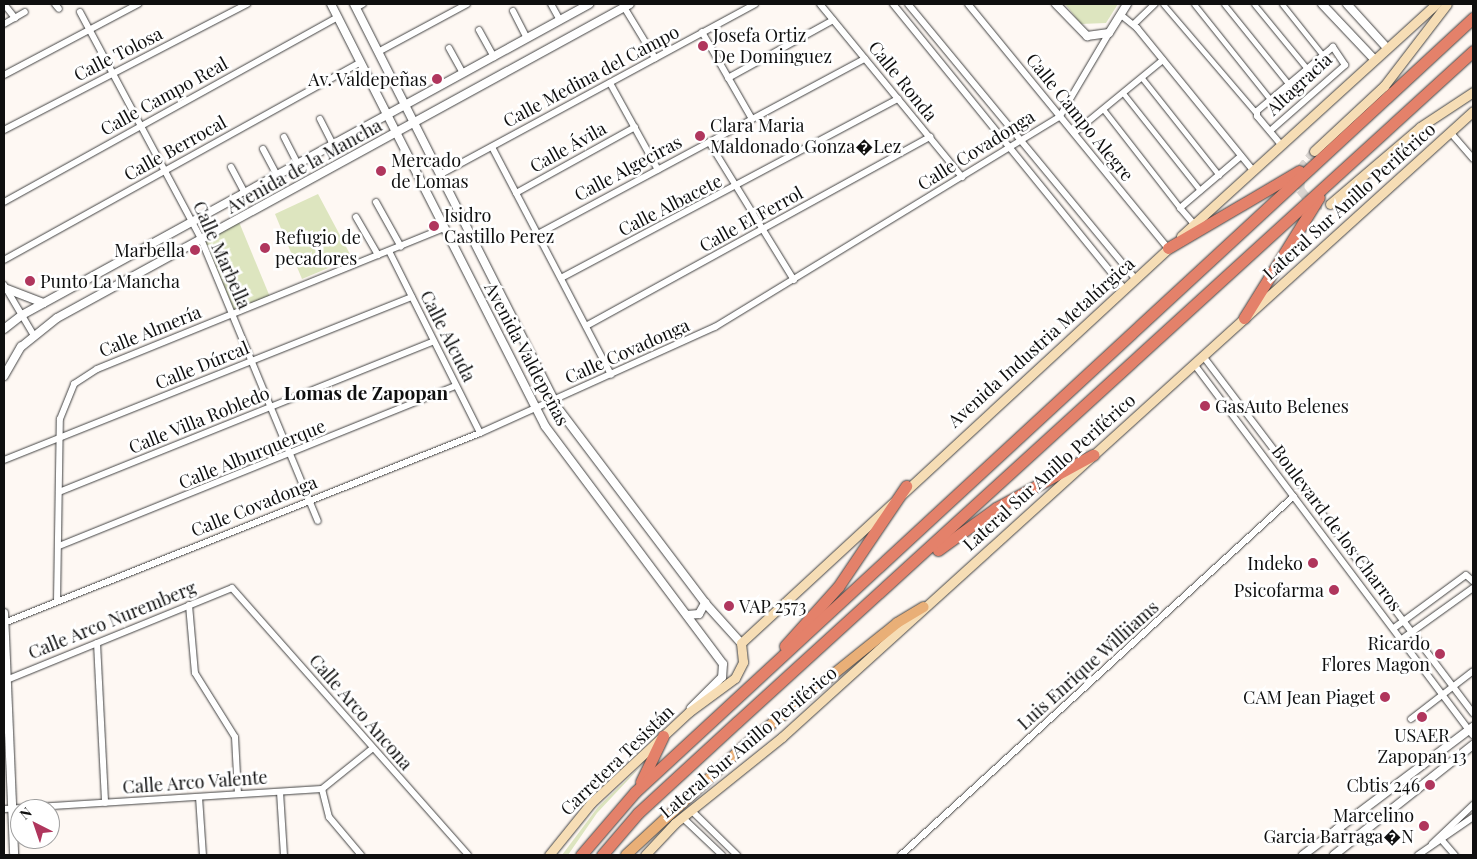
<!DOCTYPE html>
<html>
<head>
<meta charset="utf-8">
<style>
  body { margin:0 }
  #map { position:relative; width:1477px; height:859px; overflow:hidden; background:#fef8f3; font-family:"Playfair Display",serif }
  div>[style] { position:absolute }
  .green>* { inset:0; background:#dde5bf }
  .secondary-tunnel>* { height:9px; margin-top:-4.5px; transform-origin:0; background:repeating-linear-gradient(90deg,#dad5d1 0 9px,transparent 0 13.5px) }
  .roads { filter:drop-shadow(0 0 1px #424242) drop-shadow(0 0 1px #424242) }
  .pedestrian>* { height:5px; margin:-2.5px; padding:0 2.5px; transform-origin:2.5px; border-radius:2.5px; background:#fff }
  .minor>* { height:6px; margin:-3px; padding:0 3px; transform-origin:3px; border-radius:3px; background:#fff }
  .tertiary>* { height:8px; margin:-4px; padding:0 4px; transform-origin:4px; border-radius:4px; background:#fff }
  .secondary>* { height:9px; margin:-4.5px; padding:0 4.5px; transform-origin:4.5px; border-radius:4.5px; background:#f6ddb5 }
  .primary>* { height:10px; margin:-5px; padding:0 5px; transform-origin:5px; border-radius:5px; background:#e9af77 }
  .motorway>* { height:11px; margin:-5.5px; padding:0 5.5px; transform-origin:5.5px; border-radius:5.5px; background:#e4816a }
  .dots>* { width:14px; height:14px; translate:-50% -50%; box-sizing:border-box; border:2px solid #fff; border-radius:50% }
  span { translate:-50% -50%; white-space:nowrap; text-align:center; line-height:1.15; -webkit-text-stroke:5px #fff; paint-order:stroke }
  .poi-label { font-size:18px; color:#0f0f0f }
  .left { translate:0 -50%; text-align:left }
  .right { translate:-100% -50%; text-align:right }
  .street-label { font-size:18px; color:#0f0f0f }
  .neighbourhood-label { font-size:19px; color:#0f0f0f; font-weight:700 }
  .frame { position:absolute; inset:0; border:5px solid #0f0f0f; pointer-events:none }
  .north { position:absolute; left:10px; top:799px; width:50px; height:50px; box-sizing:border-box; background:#fff; border:1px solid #9f9f9f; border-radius:50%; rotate:319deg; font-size:14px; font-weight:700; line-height:20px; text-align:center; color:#0f0f0f }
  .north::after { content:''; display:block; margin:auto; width:18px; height:22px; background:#b0365d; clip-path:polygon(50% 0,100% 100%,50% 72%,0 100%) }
</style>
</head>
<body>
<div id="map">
  <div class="green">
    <div style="clip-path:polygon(1065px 4px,1118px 4px,1106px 23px,1081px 24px)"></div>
    <div style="clip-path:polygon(318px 194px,352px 258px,302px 279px,275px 214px)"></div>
    <div style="clip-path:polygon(239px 222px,270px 297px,235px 312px,205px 241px)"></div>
    <div style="clip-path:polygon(643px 764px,597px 813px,568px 855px,562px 855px,598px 807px)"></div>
  </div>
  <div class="secondary-tunnel">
    <div style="left:1314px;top:151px;width:21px;rotate:127deg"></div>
    <div style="left:1301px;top:168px;width:21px;rotate:93deg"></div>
    <div style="left:1300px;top:189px;width:21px;rotate:51deg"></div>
    <div style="left:1313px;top:205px;width:17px;rotate:-3deg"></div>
  </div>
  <div class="roads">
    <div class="pedestrian">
      <div style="left:1163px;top:4px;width:143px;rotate:49.5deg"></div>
      <div style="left:1194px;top:4px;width:120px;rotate:51.4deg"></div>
      <div style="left:1224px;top:4px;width:100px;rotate:51.1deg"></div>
      <div style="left:1254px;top:4px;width:80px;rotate:50.6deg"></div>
      <div style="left:1282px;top:4px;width:63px;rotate:51.5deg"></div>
      <div style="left:1142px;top:78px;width:124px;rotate:51.6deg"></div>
      <div style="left:1123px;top:93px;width:124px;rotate:51.6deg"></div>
      <div style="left:1103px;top:109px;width:125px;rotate:52.1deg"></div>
    </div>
    <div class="minor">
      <div style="left:4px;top:4px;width:18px;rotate:52deg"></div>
      <div style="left:55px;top:4px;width:6px;rotate:51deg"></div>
      <div style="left:551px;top:4px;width:18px;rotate:61deg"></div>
      <div style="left:820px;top:4px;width:224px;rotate:50.6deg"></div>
      <div style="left:893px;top:4px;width:366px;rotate:50.9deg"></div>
      <div style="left:908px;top:4px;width:356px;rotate:50.4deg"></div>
      <div style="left:968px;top:4px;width:315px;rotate:50.7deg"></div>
      <div style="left:624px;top:7px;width:60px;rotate:58.7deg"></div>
      <div style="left:356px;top:8px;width:8px;rotate:-30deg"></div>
      <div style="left:513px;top:11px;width:30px;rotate:63deg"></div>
      <div style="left:80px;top:12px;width:257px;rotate:61.9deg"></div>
      <div style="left:201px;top:239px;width:305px;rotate:67.5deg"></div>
      <div style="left:1121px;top:15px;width:21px;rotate:39deg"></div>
      <div style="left:1137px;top:28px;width:183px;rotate:50.8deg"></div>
      <div style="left:4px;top:24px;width:24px;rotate:-30deg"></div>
      <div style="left:1134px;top:24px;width:29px;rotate:-44deg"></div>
      <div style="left:479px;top:30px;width:31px;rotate:61deg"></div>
      <div style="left:702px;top:32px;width:100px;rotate:60.1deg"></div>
      <div style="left:449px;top:48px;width:29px;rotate:61deg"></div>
      <div style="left:378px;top:52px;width:101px;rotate:-28.3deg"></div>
      <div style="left:4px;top:75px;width:152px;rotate:-27.9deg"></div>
      <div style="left:728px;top:78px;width:120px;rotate:-28.9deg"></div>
      <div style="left:610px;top:83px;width:99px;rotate:61.1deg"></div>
      <div style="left:320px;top:119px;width:28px;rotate:63deg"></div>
      <div style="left:4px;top:130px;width:274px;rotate:-27.4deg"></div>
      <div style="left:1270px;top:131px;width:100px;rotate:-41.3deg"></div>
      <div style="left:1345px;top:65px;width:22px;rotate:-124deg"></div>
      <div style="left:1333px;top:47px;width:99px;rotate:139.9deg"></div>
      <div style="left:1257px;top:111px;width:5px;rotate:90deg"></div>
      <div style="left:1257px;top:116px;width:38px;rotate:50deg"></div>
      <div style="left:1450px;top:132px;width:35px;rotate:49deg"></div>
      <div style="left:1074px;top:133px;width:115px;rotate:-39.4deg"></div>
      <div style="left:284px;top:137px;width:30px;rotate:63deg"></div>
      <div style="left:709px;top:142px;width:162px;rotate:58.4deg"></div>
      <div style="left:492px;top:147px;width:257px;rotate:62.4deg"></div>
      <div style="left:263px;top:149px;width:30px;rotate:62deg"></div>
      <div style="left:231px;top:167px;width:30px;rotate:62deg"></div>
      <div style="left:441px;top:174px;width:357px;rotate:-28.4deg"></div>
      <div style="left:516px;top:193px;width:136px;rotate:-29deg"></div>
      <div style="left:4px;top:202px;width:382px;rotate:-29deg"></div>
      <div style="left:376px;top:202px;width:51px;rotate:60.9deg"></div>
      <div style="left:356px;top:217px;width:44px;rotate:59.9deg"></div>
      <div style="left:1194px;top:224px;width:21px;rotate:-131deg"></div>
      <div style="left:1180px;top:208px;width:80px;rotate:-40.4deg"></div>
      <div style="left:538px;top:234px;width:371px;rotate:-28.2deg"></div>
      <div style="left:389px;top:251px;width:203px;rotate:63.4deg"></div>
      <div style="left:4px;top:260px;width:408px;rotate:-29deg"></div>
      <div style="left:561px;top:278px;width:382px;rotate:-28deg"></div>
      <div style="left:4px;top:285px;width:57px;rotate:59.4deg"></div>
      <div style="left:586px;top:326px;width:393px;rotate:-28.8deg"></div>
      <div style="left:1203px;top:356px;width:448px;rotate:52.9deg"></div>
      <div style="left:1194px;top:364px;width:464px;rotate:53.1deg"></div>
      <div style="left:4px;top:460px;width:439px;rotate:-21.8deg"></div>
      <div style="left:59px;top:492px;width:404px;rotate:-21.9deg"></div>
      <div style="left:59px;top:546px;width:428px;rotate:-22deg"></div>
      <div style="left:57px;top:601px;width:182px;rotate:-89.1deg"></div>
      <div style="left:60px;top:419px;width:38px;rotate:-68deg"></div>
      <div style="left:74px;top:384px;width:27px;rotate:-33deg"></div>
      <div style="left:97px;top:369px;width:375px;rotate:-22.1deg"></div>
      <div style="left:189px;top:605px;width:68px;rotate:85deg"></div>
      <div style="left:195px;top:673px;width:75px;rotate:58deg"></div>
      <div style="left:235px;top:737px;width:57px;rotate:87deg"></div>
      <div style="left:4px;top:623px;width:513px;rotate:-21.76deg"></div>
      <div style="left:480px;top:433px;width:258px;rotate:-24.3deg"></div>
      <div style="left:715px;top:327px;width:404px;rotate:-31.4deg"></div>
      <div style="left:1060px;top:116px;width:96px;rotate:-59.4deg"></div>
      <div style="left:1394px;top:628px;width:89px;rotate:-36.4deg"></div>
      <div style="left:1466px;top:575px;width:9px;rotate:41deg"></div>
      <div style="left:1402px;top:639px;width:87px;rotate:-35.7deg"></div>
      <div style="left:97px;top:643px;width:160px;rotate:87.1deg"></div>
      <div style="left:4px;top:681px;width:246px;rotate:-22.2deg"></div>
      <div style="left:232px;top:588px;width:356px;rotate:48.5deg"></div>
      <div style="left:1411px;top:719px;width:78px;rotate:-37.7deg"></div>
      <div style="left:322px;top:789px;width:29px;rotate:76deg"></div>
      <div style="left:329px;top:817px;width:50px;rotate:49.9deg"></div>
      <div style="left:280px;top:792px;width:63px;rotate:86.4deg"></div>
      <div style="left:199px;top:797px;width:58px;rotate:86.1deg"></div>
      <div style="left:4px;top:809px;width:319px;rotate:-3.6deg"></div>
      <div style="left:322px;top:789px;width:65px;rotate:-38.8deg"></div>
      <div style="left:693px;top:812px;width:62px;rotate:44.3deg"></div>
      <div style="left:683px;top:818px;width:54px;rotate:43.5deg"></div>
      <div style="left:1440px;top:838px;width:23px;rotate:49deg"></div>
      <div style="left:1432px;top:844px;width:57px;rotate:-43.6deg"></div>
      <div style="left:901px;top:855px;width:532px;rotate:-42.41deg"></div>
      <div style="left:1418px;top:855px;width:67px;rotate:-34.6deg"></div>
    </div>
    <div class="tertiary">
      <div style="left:331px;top:4px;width:473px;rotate:63.1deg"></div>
      <div style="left:545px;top:426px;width:297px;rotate:53.2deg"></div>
      <div style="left:723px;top:664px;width:13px;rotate:94deg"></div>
      <div style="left:722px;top:677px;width:44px;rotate:135deg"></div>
      <div style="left:354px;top:4px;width:456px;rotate:63.2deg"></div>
      <div style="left:560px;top:411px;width:241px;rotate:52.9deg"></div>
      <div style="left:705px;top:603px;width:54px;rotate:48deg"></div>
      <div style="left:1056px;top:4px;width:45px;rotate:45.9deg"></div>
      <div style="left:1087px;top:36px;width:22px;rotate:-8deg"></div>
      <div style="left:1109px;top:33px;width:34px;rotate:-58deg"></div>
      <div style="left:1322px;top:4px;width:76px;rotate:46.6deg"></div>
      <div style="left:1347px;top:4px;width:59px;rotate:47.7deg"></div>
      <div style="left:7px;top:289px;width:39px;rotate:21deg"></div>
      <div style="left:4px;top:329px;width:23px;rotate:-38deg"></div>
      <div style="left:22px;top:315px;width:647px;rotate:-28.74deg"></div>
      <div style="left:4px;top:376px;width:34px;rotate:-60deg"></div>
      <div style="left:21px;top:347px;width:46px;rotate:-38.9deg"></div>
      <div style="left:57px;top:318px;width:653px;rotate:-28.72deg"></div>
      <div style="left:4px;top:613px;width:242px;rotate:87.6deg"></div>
      <div style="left:687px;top:615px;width:12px;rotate:-5deg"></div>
      <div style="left:699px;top:614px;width:13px;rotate:-61deg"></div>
      <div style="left:1337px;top:829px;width:19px;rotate:39deg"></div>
      <div style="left:1303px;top:855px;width:213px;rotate:-37deg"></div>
      <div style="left:1334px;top:855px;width:177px;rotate:-38.4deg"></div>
    </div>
    <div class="secondary">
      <div style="left:1314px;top:151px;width:96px;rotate:-42.9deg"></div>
      <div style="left:1384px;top:86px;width:103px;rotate:-52.5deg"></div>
      <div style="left:1330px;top:204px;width:118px;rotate:-40.5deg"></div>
      <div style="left:1420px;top:127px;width:64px;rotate:-33.4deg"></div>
      <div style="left:1181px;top:236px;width:345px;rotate:-42.3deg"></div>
      <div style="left:549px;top:855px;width:67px;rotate:-51.1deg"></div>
      <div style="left:591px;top:803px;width:134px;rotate:-42.9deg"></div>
      <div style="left:689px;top:712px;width:57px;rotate:-36.5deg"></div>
      <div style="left:735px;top:678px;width:18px;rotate:-63deg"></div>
      <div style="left:743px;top:662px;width:19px;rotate:-96deg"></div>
      <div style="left:741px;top:643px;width:587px;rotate:-42.72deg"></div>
      <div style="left:645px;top:855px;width:44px;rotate:-46.8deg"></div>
      <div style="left:675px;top:823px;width:137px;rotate:-38.8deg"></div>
      <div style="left:782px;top:737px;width:932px;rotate:-42.17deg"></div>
    </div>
    <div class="primary">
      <div style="left:626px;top:855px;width:159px;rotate:-42.7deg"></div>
      <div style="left:743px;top:747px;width:198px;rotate:-38.8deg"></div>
      <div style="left:897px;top:623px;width:31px;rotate:-31deg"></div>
    </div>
    <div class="motorway">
      <div style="left:1168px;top:248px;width:152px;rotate:-30.4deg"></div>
      <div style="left:1244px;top:318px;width:142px;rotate:-58.2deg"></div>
      <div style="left:938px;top:550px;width:72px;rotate:-35.9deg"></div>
      <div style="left:996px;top:508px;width:111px;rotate:-28.7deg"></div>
      <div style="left:785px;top:646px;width:79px;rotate:-48.1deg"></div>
      <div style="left:838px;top:587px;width:122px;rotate:-56deg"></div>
      <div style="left:641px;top:782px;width:51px;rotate:-64.4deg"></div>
      <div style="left:581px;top:855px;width:83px;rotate:-49.4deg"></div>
      <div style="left:635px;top:792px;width:1141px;rotate:-42.73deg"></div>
      <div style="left:602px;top:855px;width:55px;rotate:-49.4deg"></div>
      <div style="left:638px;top:813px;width:134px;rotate:-42.6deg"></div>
      <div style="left:737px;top:722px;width:996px;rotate:-42.35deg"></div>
    </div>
  </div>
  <div class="dots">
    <div style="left:703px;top:46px;background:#b0365d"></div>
    <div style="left:437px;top:79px;background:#b0365d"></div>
    <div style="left:700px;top:136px;background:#b0365d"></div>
    <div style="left:381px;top:171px;background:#b0365d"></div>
    <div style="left:434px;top:226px;background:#b0365d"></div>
    <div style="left:265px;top:248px;background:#b0365d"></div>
    <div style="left:195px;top:250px;background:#b0365d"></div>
    <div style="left:30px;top:281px;background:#b0365d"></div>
    <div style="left:1205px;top:406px;background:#b0365d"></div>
    <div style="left:1313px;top:563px;background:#b0365d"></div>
    <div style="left:1334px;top:590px;background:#b0365d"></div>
    <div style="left:729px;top:606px;background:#b0365d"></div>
    <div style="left:1440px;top:654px;background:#b0365d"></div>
    <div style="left:1385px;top:697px;background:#b0365d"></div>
    <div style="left:1422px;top:717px;background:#b0365d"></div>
    <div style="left:1430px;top:785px;background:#b0365d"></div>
    <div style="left:1424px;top:826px;background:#b0365d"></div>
  </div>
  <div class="poi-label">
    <span class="left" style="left:713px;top:46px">Josefa Ortiz<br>De Dominguez</span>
    <span class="right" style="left:427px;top:79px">Av. Valdepeñas</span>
    <span class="left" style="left:710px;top:136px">Clara Maria<br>Maldonado Gonza�Lez</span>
    <span class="left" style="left:391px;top:171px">Mercado<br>de Lomas</span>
    <span class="left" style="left:444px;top:226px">Isidro<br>Castillo Perez</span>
    <span class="left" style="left:275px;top:248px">Refugio de<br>pecadores</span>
    <span class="right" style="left:185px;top:250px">Marbella</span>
    <span class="left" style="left:40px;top:281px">Punto La Mancha</span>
    <span class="left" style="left:1215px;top:406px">GasAuto Belenes</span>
    <span class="right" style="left:1303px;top:563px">Indeko</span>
    <span class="right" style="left:1324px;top:590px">Psicofarma</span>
    <span class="left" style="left:739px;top:606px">VAP 2573</span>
    <span class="right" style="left:1430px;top:654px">Ricardo<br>Flores Magon</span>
    <span class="right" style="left:1375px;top:697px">CAM Jean Piaget</span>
    <span style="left:1422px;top:746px">USAER<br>Zapopan 13</span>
    <span class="right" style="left:1420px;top:785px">Cbtis 246</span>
    <span class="right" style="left:1414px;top:826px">Marcelino<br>Garcia Barraga�N</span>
  </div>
  <div class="street-label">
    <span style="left:118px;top:54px;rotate:-27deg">Calle Tolosa</span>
    <span style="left:591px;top:76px;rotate:-28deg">Calle Medina del Campo</span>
    <span style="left:903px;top:81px;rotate:51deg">Calle Ronda</span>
    <span style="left:1299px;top:84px;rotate:-43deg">Altagracia</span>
    <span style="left:164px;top:96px;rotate:-29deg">Calle Campo Real</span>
    <span style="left:1080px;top:117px;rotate:51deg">Calle Campo Alegre</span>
    <span style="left:568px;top:147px;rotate:-29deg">Calle Ávila</span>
    <span style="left:175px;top:148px;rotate:-29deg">Calle Berrocal</span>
    <span style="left:976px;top:150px;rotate:-32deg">Calle Covadonga</span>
    <span style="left:304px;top:166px;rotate:-29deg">Avenida de la Mancha</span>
    <span style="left:628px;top:168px;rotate:-28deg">Calle Algeciras</span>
    <span style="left:1349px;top:201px;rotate:-42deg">Lateral Sur Anillo Periférico</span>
    <span style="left:670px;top:205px;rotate:-27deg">Calle Albacete</span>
    <span style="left:751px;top:219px;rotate:-29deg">Calle El Ferrol</span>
    <span style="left:222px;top:255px;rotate:66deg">Calle Marbella</span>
    <span style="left:150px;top:331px;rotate:-22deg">Calle Almería</span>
    <span style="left:448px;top:336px;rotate:63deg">Calle Alcuda</span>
    <span style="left:1041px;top:342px;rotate:-42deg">Avenida Industria Metalúrgica</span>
    <span style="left:627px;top:351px;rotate:-24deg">Calle Covadonga</span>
    <span style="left:527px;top:354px;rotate:62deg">Avenida Valdepeñas</span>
    <span style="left:202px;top:365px;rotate:-22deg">Calle Dúrcal</span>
    <span style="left:199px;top:420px;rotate:-22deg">Calle Villa Robledo</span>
    <span style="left:252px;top:454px;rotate:-22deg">Calle Alburquerque</span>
    <span style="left:1049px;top:472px;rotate:-42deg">Lateral Sur Anillo Periférico</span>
    <span style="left:254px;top:506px;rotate:-22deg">Calle Covadonga</span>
    <span style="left:1337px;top:528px;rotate:53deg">Boulevard de los Charros</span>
    <span style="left:112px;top:620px;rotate:-22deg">Calle Arco Nuremberg</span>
    <span style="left:1088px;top:665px;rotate:-42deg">Luis Enrique Williiams</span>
    <span style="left:361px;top:712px;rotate:49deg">Calle Arco Ancona</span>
    <span style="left:748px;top:742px;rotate:-40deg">Lateral Sur Anillo Periférico</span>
    <span style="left:617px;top:760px;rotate:-44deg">Carretera Tesistán</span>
    <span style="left:195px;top:782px;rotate:-4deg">Calle Arco Valente</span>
  </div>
  <div class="neighbourhood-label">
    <span style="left:366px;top:393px">Lomas de Zapopan</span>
  </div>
  <div class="frame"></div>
  <div class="north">N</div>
</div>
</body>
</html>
